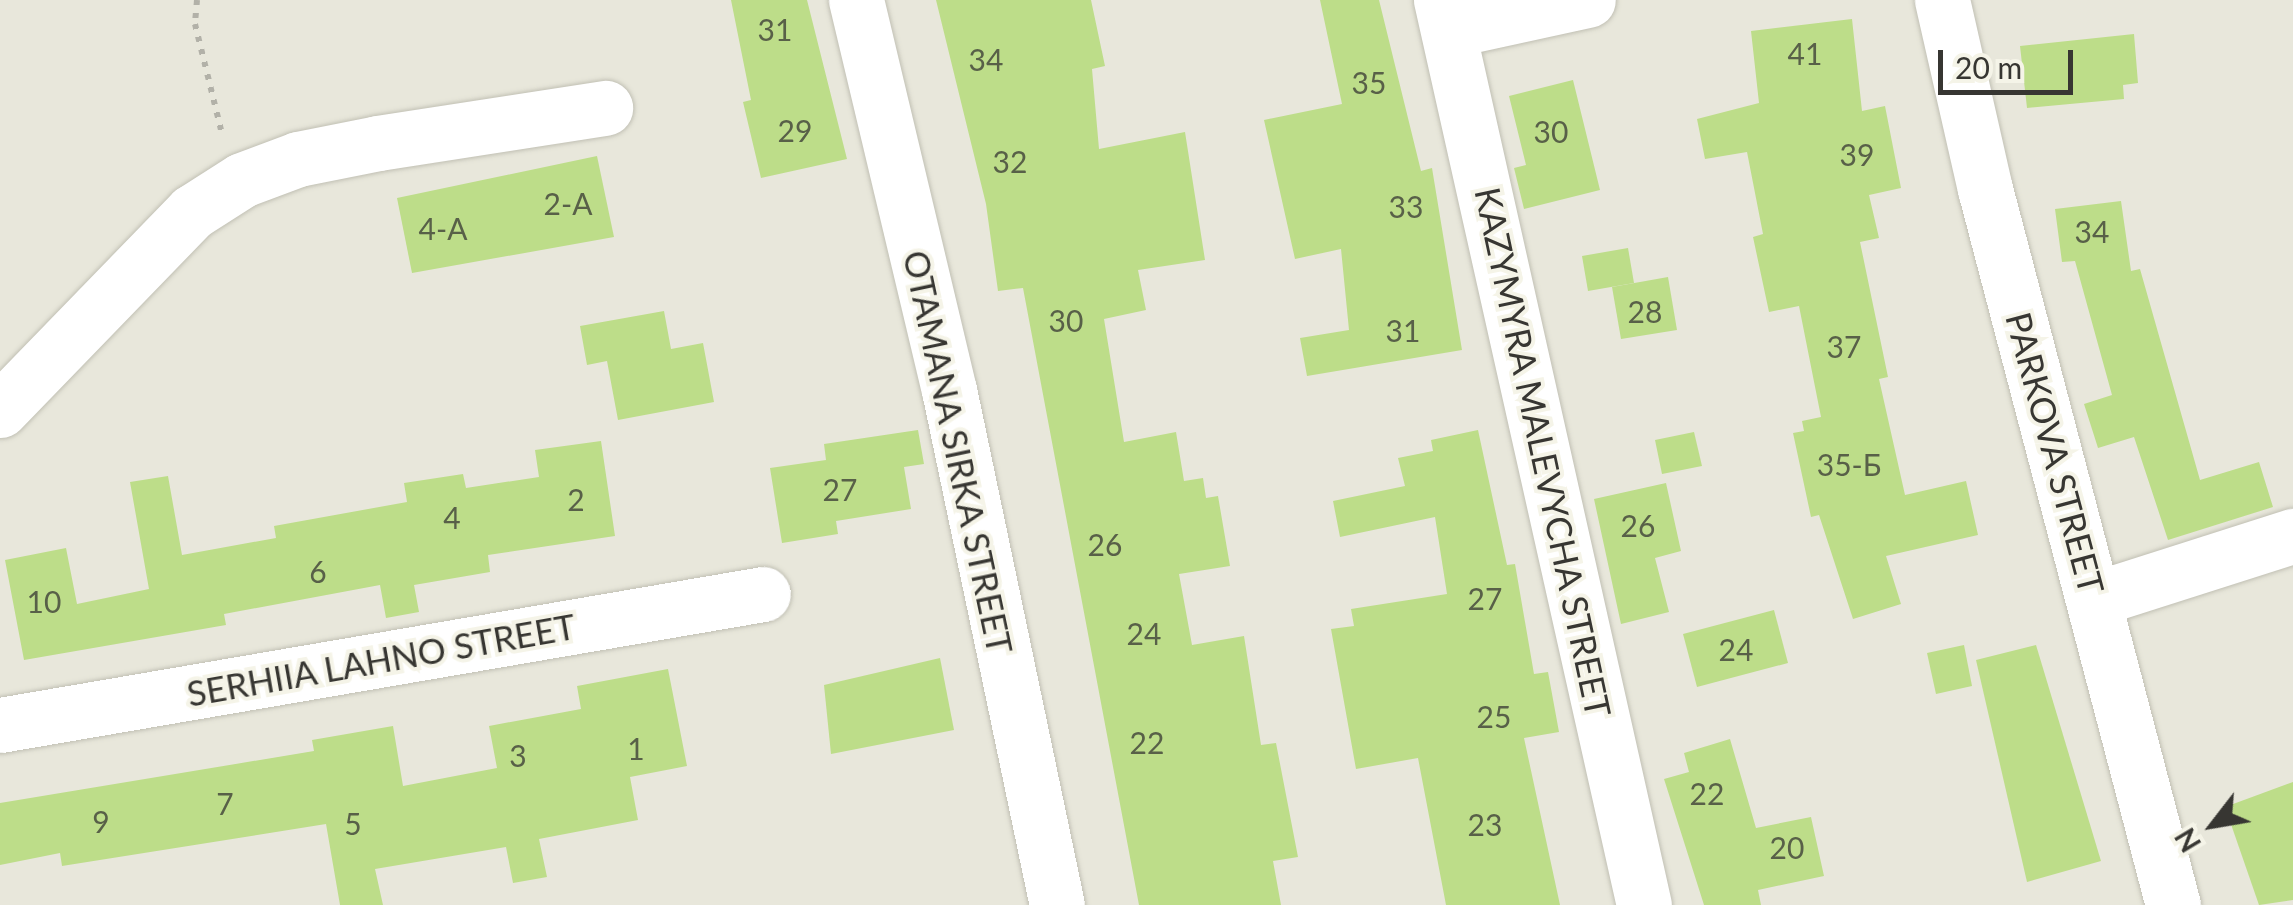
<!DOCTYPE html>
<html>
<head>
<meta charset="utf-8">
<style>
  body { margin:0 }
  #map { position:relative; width:2293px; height:905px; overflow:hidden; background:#e8e7db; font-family:Lato,sans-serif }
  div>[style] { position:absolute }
  .building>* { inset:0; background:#bddd89 }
  .path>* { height:6px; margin-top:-3px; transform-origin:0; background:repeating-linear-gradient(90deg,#b2b1a8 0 5px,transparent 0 13px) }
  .roads { filter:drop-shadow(0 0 2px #c1c0b4) drop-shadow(0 0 2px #c1c0b4) }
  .street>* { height:55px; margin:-27.5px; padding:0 27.5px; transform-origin:27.5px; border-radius:27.5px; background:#fff }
  .secondary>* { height:55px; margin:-27.5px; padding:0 27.5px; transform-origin:27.5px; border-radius:27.5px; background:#fff }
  span { translate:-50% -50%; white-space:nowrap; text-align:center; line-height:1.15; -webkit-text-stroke:8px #f5f4e8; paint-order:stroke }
  .number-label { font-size:30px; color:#586048 }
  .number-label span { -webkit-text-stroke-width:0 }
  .street-label { font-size:35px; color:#373632 }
  .north { position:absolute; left:2163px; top:775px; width:100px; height:100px; -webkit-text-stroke:8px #f5f4e8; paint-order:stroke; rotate:239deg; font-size:28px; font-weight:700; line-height:40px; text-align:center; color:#373632 }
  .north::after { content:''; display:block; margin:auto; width:35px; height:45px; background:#373632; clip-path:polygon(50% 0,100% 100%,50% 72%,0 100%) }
  .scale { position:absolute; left:1938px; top:50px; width:135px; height:45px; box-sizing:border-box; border:5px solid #373632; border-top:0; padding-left:12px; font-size:30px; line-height:35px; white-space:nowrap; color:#373632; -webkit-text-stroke:8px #f5f4e8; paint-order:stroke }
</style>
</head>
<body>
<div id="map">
  <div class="building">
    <div style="clip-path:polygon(731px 0,807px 0,847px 159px,761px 178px,743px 102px,751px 100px)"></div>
    <div style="clip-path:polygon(936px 0,1091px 0,1105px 66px,1092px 69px,1099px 149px,1185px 132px,1205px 260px,1138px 270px,1146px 310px,1104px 319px,1124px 442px,1176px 432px,1184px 481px,1203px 478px,1206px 498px,1218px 496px,1230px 566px,1179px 574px,1192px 645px,1244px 636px,1261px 745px,1276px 743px,1298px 857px,1273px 861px,1281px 905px,1139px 905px,1023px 288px,998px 291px,986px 204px)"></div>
    <div style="clip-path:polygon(1320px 0,1379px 0,1421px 171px,1432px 168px,1462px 350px,1307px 376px,1300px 338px,1349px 330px,1341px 249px,1295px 259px,1264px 120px,1342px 104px)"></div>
    <div style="clip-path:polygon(1852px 19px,1862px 111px,1885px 106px,1901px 188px,1869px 195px,1879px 238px,1860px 242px,1888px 377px,1879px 379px,1905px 495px,1966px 481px,1978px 535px,1886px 556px,1901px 604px,1853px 619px,1819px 515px,1811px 517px,1793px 433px,1804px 431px,1802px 421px,1821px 417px,1799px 306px,1769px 312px,1753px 237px,1763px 234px,1747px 152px,1705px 159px,1697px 119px,1759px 103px,1751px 31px)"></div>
    <div style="clip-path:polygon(2134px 34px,2138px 83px,2123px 85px,2124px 99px,2027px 108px,2020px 46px)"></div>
    <div style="clip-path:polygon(1573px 80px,1600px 190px,1524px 209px,1514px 168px,1526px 165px,1509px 96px)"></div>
    <div style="clip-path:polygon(597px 156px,614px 237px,412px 273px,397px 198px)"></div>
    <div style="clip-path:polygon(2121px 201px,2131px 271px,2140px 269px,2200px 480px,2259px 462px,2273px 507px,2168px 540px,2134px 437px,2098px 448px,2084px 404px,2112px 395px,2075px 261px,2062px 262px,2055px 209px)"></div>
    <div style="clip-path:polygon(1628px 248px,1634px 283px,1588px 291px,1582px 256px)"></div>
    <div style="clip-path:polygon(1668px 277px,1677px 330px,1621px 339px,1612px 287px)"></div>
    <div style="clip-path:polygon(664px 311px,671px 349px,703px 343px,714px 402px,618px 420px,607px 361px,587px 365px,580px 326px)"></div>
    <div style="clip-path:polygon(918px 430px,924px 464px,904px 467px,911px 509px,836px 521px,838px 534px,782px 543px,770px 468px,826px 460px,824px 444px)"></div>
    <div style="clip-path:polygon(1478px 430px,1507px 565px,1515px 564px,1534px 674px,1548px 672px,1559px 732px,1524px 738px,1560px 905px,1446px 905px,1418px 758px,1356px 769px,1331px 629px,1354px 626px,1351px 609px,1447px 594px,1435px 517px,1340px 537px,1333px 501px,1405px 486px,1398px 458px,1433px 451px,1431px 440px)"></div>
    <div style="clip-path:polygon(1694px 432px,1702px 466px,1662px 474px,1655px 440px)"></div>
    <div style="clip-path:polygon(601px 441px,615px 536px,488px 555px,490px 572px,414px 585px,419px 612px,386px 618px,380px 585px,224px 614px,226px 625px,24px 660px,5px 560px,66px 548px,77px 604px,149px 589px,130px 482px,168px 476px,182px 555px,276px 538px,274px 526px,407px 502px,404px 483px,463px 474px,466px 488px,539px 477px,535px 450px)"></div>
    <div style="clip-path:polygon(1666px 483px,1681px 551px,1655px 558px,1669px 612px,1621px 624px,1594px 499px)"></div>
    <div style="clip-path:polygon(1774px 610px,1788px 663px,1697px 687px,1683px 634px)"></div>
    <div style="clip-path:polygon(1964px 645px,1972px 686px,1936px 694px,1927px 653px)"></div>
    <div style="clip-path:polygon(2036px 645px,2101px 861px,2027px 882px,1976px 660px)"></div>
    <div style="clip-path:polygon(940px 658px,954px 730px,831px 754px,824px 685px)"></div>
    <div style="clip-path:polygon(668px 669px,687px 766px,630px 777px,638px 820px,539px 839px,547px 877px,513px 883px,506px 847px,375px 869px,383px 905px,340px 905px,326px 824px,62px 866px,60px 853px,0 865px,0 803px,314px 751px,312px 740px,393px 726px,403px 786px,497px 768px,489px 726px,581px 709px,577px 686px)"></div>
    <div style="clip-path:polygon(1730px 739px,1756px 828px,1811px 817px,1824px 876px,1758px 890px,1761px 905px,1704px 905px,1664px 779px,1689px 772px,1684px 753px)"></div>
    <div style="clip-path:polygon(2293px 782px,2293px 900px,2259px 905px,2225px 807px)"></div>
  </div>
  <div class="path">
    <div style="left:197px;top:0;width:24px;rotate:95deg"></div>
    <div style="left:195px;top:24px;width:113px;rotate:76.2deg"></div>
  </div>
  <div class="roads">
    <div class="street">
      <div style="left:856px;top:0;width:401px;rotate:76.6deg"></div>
      <div style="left:949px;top:390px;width:526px;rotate:78.16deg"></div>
      <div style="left:1441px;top:0;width:927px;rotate:77.36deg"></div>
      <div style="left:1449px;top:30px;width:142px;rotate:-12.2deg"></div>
      <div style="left:0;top:410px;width:276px;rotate:-45.9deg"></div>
      <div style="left:192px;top:212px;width:59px;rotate:-32.6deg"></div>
      <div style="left:242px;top:180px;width:60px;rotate:-20.6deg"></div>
      <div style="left:298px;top:159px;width:82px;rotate:-11.3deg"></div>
      <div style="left:378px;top:143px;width:230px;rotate:-8.8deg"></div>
      <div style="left:2095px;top:599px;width:208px;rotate:-17.7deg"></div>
      <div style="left:0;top:725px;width:774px;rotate:-9.74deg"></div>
    </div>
    <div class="secondary">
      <div style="left:1942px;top:0;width:194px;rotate:77.2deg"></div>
      <div style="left:1985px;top:189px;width:740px;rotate:75.29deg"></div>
    </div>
  </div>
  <div class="number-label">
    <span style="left:775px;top:29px">31</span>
    <span style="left:1805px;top:53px">41</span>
    <span style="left:986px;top:59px">34</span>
    <span style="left:1369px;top:82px">35</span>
    <span style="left:795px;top:130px">29</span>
    <span style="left:1551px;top:131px">30</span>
    <span style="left:1857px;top:154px">39</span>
    <span style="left:1010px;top:161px">32</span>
    <span style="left:568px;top:203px">2-А</span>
    <span style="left:1406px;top:206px">33</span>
    <span style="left:443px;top:228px">4-А</span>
    <span style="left:2092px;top:231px">34</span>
    <span style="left:1645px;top:311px">28</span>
    <span style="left:1066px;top:320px">30</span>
    <span style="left:1403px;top:330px">31</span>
    <span style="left:1844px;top:346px">37</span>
    <span style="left:1849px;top:464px">35-Б</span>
    <span style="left:840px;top:489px">27</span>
    <span style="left:576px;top:499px">2</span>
    <span style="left:452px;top:517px">4</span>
    <span style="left:1638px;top:525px">26</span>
    <span style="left:1105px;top:544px">26</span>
    <span style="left:318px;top:571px">6</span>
    <span style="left:1485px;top:598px">27</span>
    <span style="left:44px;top:601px">10</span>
    <span style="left:1144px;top:633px">24</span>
    <span style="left:1736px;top:649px">24</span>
    <span style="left:1494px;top:716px">25</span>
    <span style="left:1147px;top:742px">22</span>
    <span style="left:636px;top:748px">1</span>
    <span style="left:518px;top:755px">3</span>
    <span style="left:1707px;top:793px">22</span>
    <span style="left:225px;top:803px">7</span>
    <span style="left:101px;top:821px">9</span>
    <span style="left:353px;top:823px">5</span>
    <span style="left:1485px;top:824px">23</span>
    <span style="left:1787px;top:847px">20</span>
  </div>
  <div class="street-label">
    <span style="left:959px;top:452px;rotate:78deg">OTAMANA SIRKA STREET</span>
    <span style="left:1544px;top:452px;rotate:78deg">KAZYMYRA MALEVYCHA STREET</span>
    <span style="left:2056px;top:453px;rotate:75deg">PARKOVA STREET</span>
    <span style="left:381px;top:659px;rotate:-10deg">SERHIIA LAHNO STREET</span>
  </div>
  <div class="north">N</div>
  <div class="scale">20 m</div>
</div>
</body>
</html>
